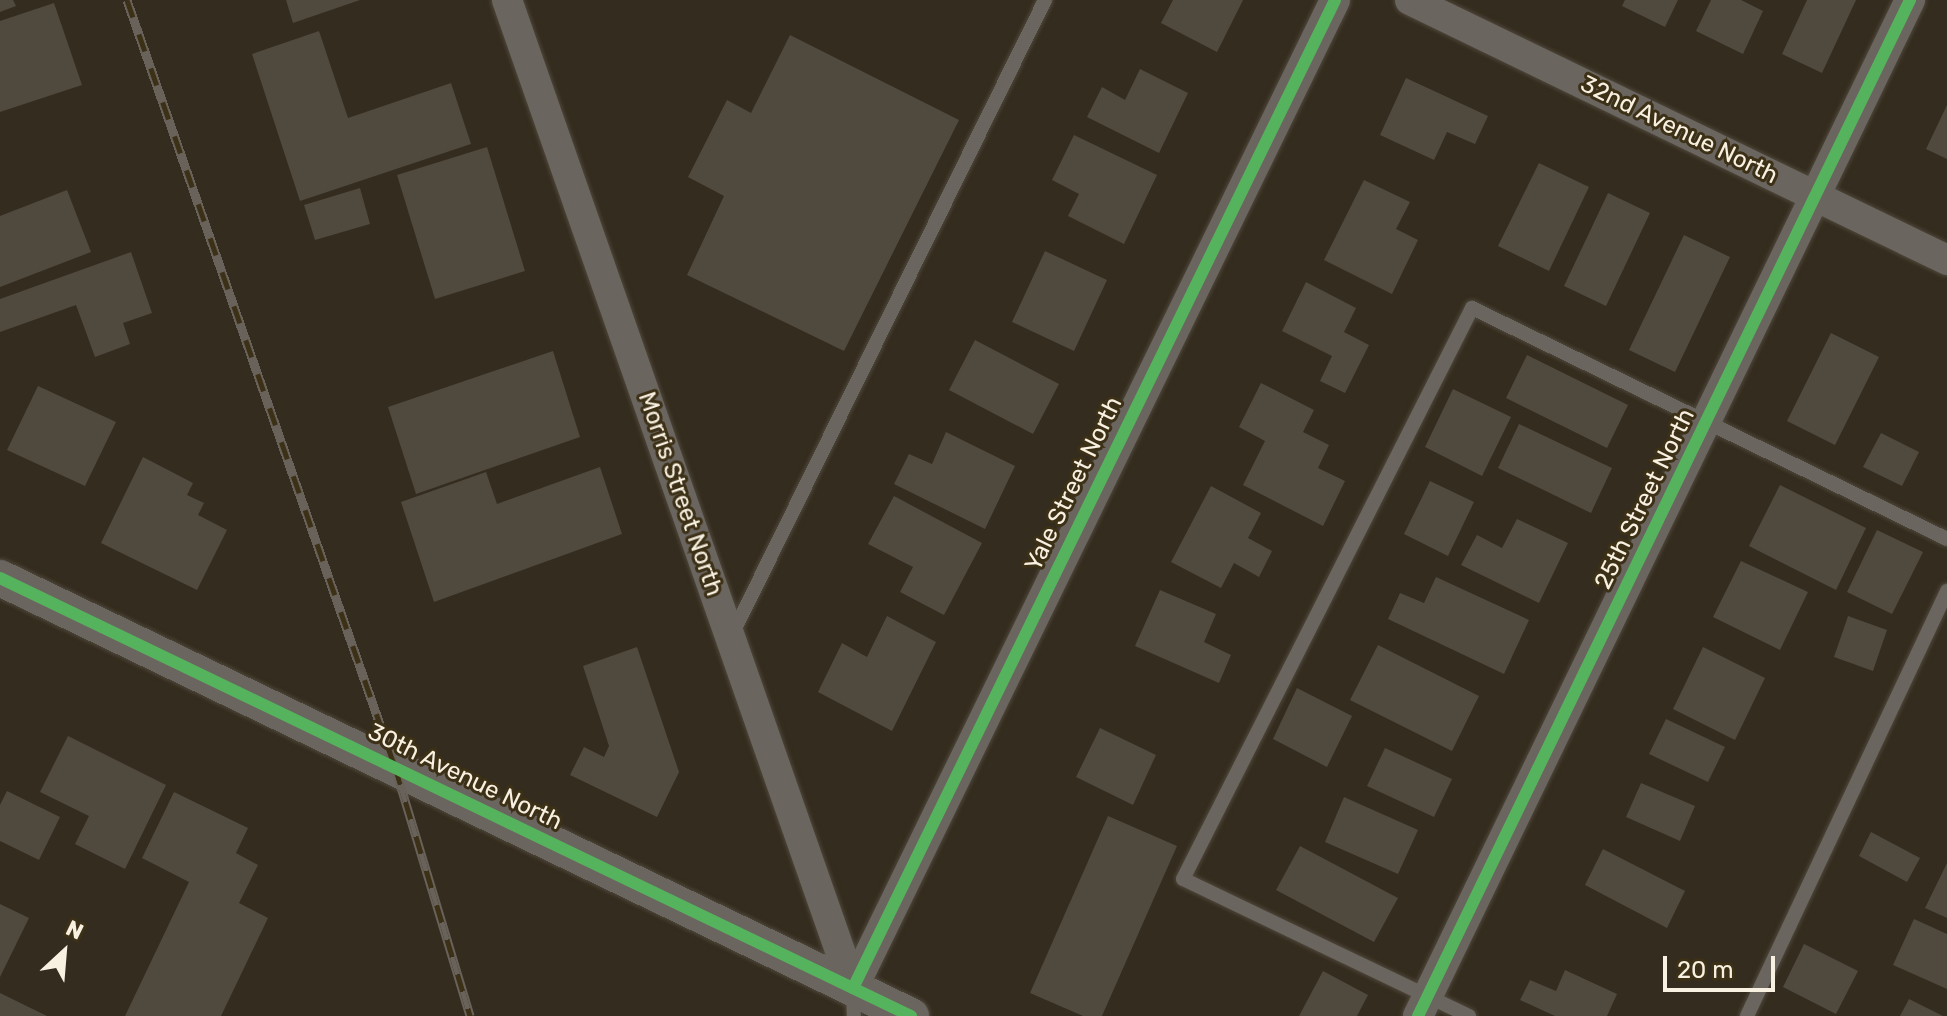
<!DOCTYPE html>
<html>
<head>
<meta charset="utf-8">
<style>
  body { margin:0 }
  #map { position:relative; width:1947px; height:1016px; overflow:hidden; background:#342c1e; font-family:Rubik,sans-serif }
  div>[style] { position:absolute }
  .building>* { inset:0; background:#50493e }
  .roads { filter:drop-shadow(0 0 2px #4e473b) drop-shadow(0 0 2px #4e473b) }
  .service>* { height:14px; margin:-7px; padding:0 7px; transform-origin:7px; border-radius:7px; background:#6b6560 }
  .minor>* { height:30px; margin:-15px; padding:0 15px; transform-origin:15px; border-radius:15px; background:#6b6560 }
  .tertiary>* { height:36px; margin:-18px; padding:0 18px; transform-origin:18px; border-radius:18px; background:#6b6560 }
  .rail>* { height:9px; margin-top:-4.5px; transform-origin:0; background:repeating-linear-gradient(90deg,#3c3016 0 18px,#69625a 0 36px); box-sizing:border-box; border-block:2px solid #69625a }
  .cycleway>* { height:12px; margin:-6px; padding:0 6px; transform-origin:6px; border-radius:6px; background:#56b35d }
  span { translate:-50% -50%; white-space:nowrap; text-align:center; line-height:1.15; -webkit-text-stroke:6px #3c3016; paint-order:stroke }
  .street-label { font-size:24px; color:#f8f0e1 }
  .north { position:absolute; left:24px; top:912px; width:80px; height:80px; -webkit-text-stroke:6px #3c3016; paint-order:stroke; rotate:26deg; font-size:22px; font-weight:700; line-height:32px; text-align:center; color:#f8f0e1 }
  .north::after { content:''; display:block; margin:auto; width:28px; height:36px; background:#f8f0e1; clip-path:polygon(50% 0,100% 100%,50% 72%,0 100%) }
  .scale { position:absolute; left:1663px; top:956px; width:112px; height:36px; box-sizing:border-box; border:4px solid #f8f0e1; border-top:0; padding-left:10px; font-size:24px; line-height:28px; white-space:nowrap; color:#f8f0e1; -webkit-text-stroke:6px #3c3016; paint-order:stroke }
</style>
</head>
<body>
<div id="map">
  <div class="building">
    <div style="clip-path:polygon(0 0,13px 0,16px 6px,0 12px)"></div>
    <div style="clip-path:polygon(286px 0,360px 0,293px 23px)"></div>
    <div style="clip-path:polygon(1173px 0,1243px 0,1217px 52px,1161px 23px)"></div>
    <div style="clip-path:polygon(1625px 0,1678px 0,1665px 27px,1622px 6px)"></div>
    <div style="clip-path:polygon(1711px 0,1741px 0,1763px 11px,1743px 54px,1696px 31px)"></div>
    <div style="clip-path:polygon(1807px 0,1856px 0,1822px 73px,1782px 54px)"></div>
    <div style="clip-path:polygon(54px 3px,82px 85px,0 112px,0 21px)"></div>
    <div style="clip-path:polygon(319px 31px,348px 118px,451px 83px,471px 144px,300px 201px,252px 54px)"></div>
    <div style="clip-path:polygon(790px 35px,959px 120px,844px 351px,687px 275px,724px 196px,688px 177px,727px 100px,751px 113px)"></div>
    <div style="clip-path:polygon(1140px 69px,1188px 93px,1159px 153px,1087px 117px,1102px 87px,1125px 100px)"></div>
    <div style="clip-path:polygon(1406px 78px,1488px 116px,1475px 144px,1447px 132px,1434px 160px,1380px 135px)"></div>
    <div style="clip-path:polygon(1947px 105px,1947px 159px,1926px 149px)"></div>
    <div style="clip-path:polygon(1074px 135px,1157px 175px,1124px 244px,1068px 216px,1079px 194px,1052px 180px)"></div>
    <div style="clip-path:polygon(487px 147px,525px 271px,435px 299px,397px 175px)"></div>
    <div style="clip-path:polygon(1539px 163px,1589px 187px,1549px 271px,1498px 246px)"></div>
    <div style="clip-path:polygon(1364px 180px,1410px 202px,1396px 229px,1418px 240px,1392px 294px,1324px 260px)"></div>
    <div style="clip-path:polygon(360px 188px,370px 224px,315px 240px,304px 205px)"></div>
    <div style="clip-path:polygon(67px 190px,91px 252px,0 287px,0 216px)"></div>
    <div style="clip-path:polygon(1608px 193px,1650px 213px,1606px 306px,1564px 286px)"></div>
    <div style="clip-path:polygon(1684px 235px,1730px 257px,1675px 372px,1629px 350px)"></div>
    <div style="clip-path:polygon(1045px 251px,1107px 280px,1074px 351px,1012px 322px)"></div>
    <div style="clip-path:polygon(131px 252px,152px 313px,123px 323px,130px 344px,95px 357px,76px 305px,0 332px,0 299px)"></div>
    <div style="clip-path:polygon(1306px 282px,1356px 308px,1344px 332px,1369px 345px,1345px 393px,1320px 381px,1332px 356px,1282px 331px)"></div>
    <div style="clip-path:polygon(1831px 333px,1879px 357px,1835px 445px,1787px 421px)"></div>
    <div style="clip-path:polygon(975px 340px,1059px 384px,1033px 434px,949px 390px)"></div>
    <div style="clip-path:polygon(553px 351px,580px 437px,416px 494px,388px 407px)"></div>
    <div style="clip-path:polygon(1527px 355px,1628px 405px,1607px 448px,1506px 398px)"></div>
    <div style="clip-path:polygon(1261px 383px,1314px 410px,1303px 432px,1329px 445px,1318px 468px,1345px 481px,1323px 526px,1243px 485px,1265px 441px,1239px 427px)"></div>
    <div style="clip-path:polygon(38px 386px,116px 422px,85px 486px,7px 450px)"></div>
    <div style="clip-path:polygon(1453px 389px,1511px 417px,1482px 476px,1425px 447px)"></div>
    <div style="clip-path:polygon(1519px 424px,1612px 468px,1591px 513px,1498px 468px)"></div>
    <div style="clip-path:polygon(946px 432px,1015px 466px,985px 529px,894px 484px,909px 454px,932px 464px)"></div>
    <div style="clip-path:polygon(1881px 433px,1919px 452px,1902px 486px,1863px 467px)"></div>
    <div style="clip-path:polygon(143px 457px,193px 483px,187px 495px,204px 503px,198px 515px,227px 530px,197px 590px,101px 543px)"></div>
    <div style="clip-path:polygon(600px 467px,622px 534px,434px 602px,401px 502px,486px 472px,497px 504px)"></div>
    <div style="clip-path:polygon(1430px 481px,1474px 502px,1448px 556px,1404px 534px)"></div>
    <div style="clip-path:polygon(1780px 485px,1866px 528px,1836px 590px,1749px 546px)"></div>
    <div style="clip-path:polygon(1211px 486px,1261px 513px,1248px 538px,1272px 551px,1259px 577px,1234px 563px,1221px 588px,1171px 562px)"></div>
    <div style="clip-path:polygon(894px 496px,982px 543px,944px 615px,900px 592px,913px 567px,868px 544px)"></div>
    <div style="clip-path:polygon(1517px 519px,1568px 543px,1539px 603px,1461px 565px,1477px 535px,1502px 548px)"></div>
    <div style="clip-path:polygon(1877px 530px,1923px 552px,1892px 614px,1847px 592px)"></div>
    <div style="clip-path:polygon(1741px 561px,1808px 592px,1780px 650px,1713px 617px)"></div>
    <div style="clip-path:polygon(1436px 577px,1529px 620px,1504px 674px,1388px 619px,1400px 593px,1424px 603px)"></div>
    <div style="clip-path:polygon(1160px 590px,1216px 614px,1204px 642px,1231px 655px,1219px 683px,1135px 646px)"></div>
    <div style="clip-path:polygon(887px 616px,936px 642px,892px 731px,818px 692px,842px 643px,867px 657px)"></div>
    <div style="clip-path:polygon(1848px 616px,1887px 630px,1873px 671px,1834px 657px)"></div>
    <div style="clip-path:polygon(1378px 645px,1479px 696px,1452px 751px,1350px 700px)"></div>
    <div style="clip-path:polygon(637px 647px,679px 772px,657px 817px,570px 775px,584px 747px,604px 757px,609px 746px,583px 666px)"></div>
    <div style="clip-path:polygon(1703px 647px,1765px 678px,1735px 740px,1673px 709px)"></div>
    <div style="clip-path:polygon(1297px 688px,1352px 716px,1327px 767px,1273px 739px)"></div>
    <div style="clip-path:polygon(1666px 719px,1725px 747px,1708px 782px,1649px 754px)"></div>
    <div style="clip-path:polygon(1100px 728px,1156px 755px,1133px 805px,1076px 777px)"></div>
    <div style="clip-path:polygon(68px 736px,166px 785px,125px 869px,75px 844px,89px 816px,40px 792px)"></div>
    <div style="clip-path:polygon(1385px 748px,1452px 779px,1434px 817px,1367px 786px)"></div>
    <div style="clip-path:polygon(1641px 783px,1695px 806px,1680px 841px,1626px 817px)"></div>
    <div style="clip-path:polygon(7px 791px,60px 817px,39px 860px,0 841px,0 805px)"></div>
    <div style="clip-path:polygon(174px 792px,248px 828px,236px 853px,258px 865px,239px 903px,268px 918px,221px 1016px,125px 1016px,189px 882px,142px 858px)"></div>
    <div style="clip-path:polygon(1344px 797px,1418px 830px,1398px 874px,1325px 842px)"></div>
    <div style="clip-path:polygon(1108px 816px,1177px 846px,1102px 1016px,1083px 1016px,1030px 993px)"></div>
    <div style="clip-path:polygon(1871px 832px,1920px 858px,1907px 882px,1859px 856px)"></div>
    <div style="clip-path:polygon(1300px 846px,1398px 898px,1374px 942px,1276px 890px)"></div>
    <div style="clip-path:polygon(1603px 849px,1685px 891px,1667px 928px,1585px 885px)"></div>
    <div style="clip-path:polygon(1947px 863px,1947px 918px,1925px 908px)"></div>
    <div style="clip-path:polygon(0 904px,29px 918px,0 977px)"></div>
    <div style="clip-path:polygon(1914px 919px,1947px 934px,1947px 989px,1893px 965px)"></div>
    <div style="clip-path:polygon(1804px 944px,1858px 971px,1836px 1014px,1783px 987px)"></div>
    <div style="clip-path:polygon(1565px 970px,1617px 994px,1607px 1016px,1555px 1016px,1520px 1000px,1530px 980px,1556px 991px)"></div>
    <div style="clip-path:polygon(1323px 971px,1368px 995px,1357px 1016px,1299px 1016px)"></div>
    <div style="clip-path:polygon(0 993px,47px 1016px,0 1016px)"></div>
    <div style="clip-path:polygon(1909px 999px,1943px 1016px,1900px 1016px)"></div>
  </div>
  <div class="roads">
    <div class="service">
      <div style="left:732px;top:635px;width:708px;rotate:-63.76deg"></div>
      <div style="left:853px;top:992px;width:24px;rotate:88deg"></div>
      <div style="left:1469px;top:1016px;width:317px;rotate:-154.4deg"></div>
      <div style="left:1183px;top:879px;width:640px;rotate:-63.15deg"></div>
      <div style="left:1472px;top:308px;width:528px;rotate:25.93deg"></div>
      <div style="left:1747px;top:1016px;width:470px;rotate:-64.8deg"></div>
    </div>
    <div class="minor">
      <div style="left:507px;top:0;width:1047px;rotate:70.7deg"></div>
      <div style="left:1410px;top:0;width:597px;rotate:25.83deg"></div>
      <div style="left:853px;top:988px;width:1099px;rotate:-63.99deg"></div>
      <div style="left:1418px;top:1016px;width:1129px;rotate:-64.16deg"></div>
    </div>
    <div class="tertiary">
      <div style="left:0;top:578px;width:1011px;rotate:25.68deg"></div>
    </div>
  </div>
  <div class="rail">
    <div style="left:127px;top:0;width:812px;rotate:70.74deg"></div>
    <div style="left:395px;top:767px;width:260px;rotate:73.2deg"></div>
  </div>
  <div class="cycleway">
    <div style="left:0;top:578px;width:1011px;rotate:25.68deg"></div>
    <div style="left:853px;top:988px;width:1099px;rotate:-63.99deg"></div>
    <div style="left:1418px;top:1016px;width:1129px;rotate:-64.16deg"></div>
  </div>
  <div class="street-label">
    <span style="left:1679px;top:130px;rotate:26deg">32nd Avenue North</span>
    <span style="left:1074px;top:484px;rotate:-64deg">Yale Street North</span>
    <span style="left:680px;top:494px;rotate:71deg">Morris Street North</span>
    <span style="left:1645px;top:499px;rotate:-64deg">25th Street North</span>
    <span style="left:465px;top:777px;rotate:26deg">30th Avenue North</span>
  </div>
  <div class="north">N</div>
  <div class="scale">20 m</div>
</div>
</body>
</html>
